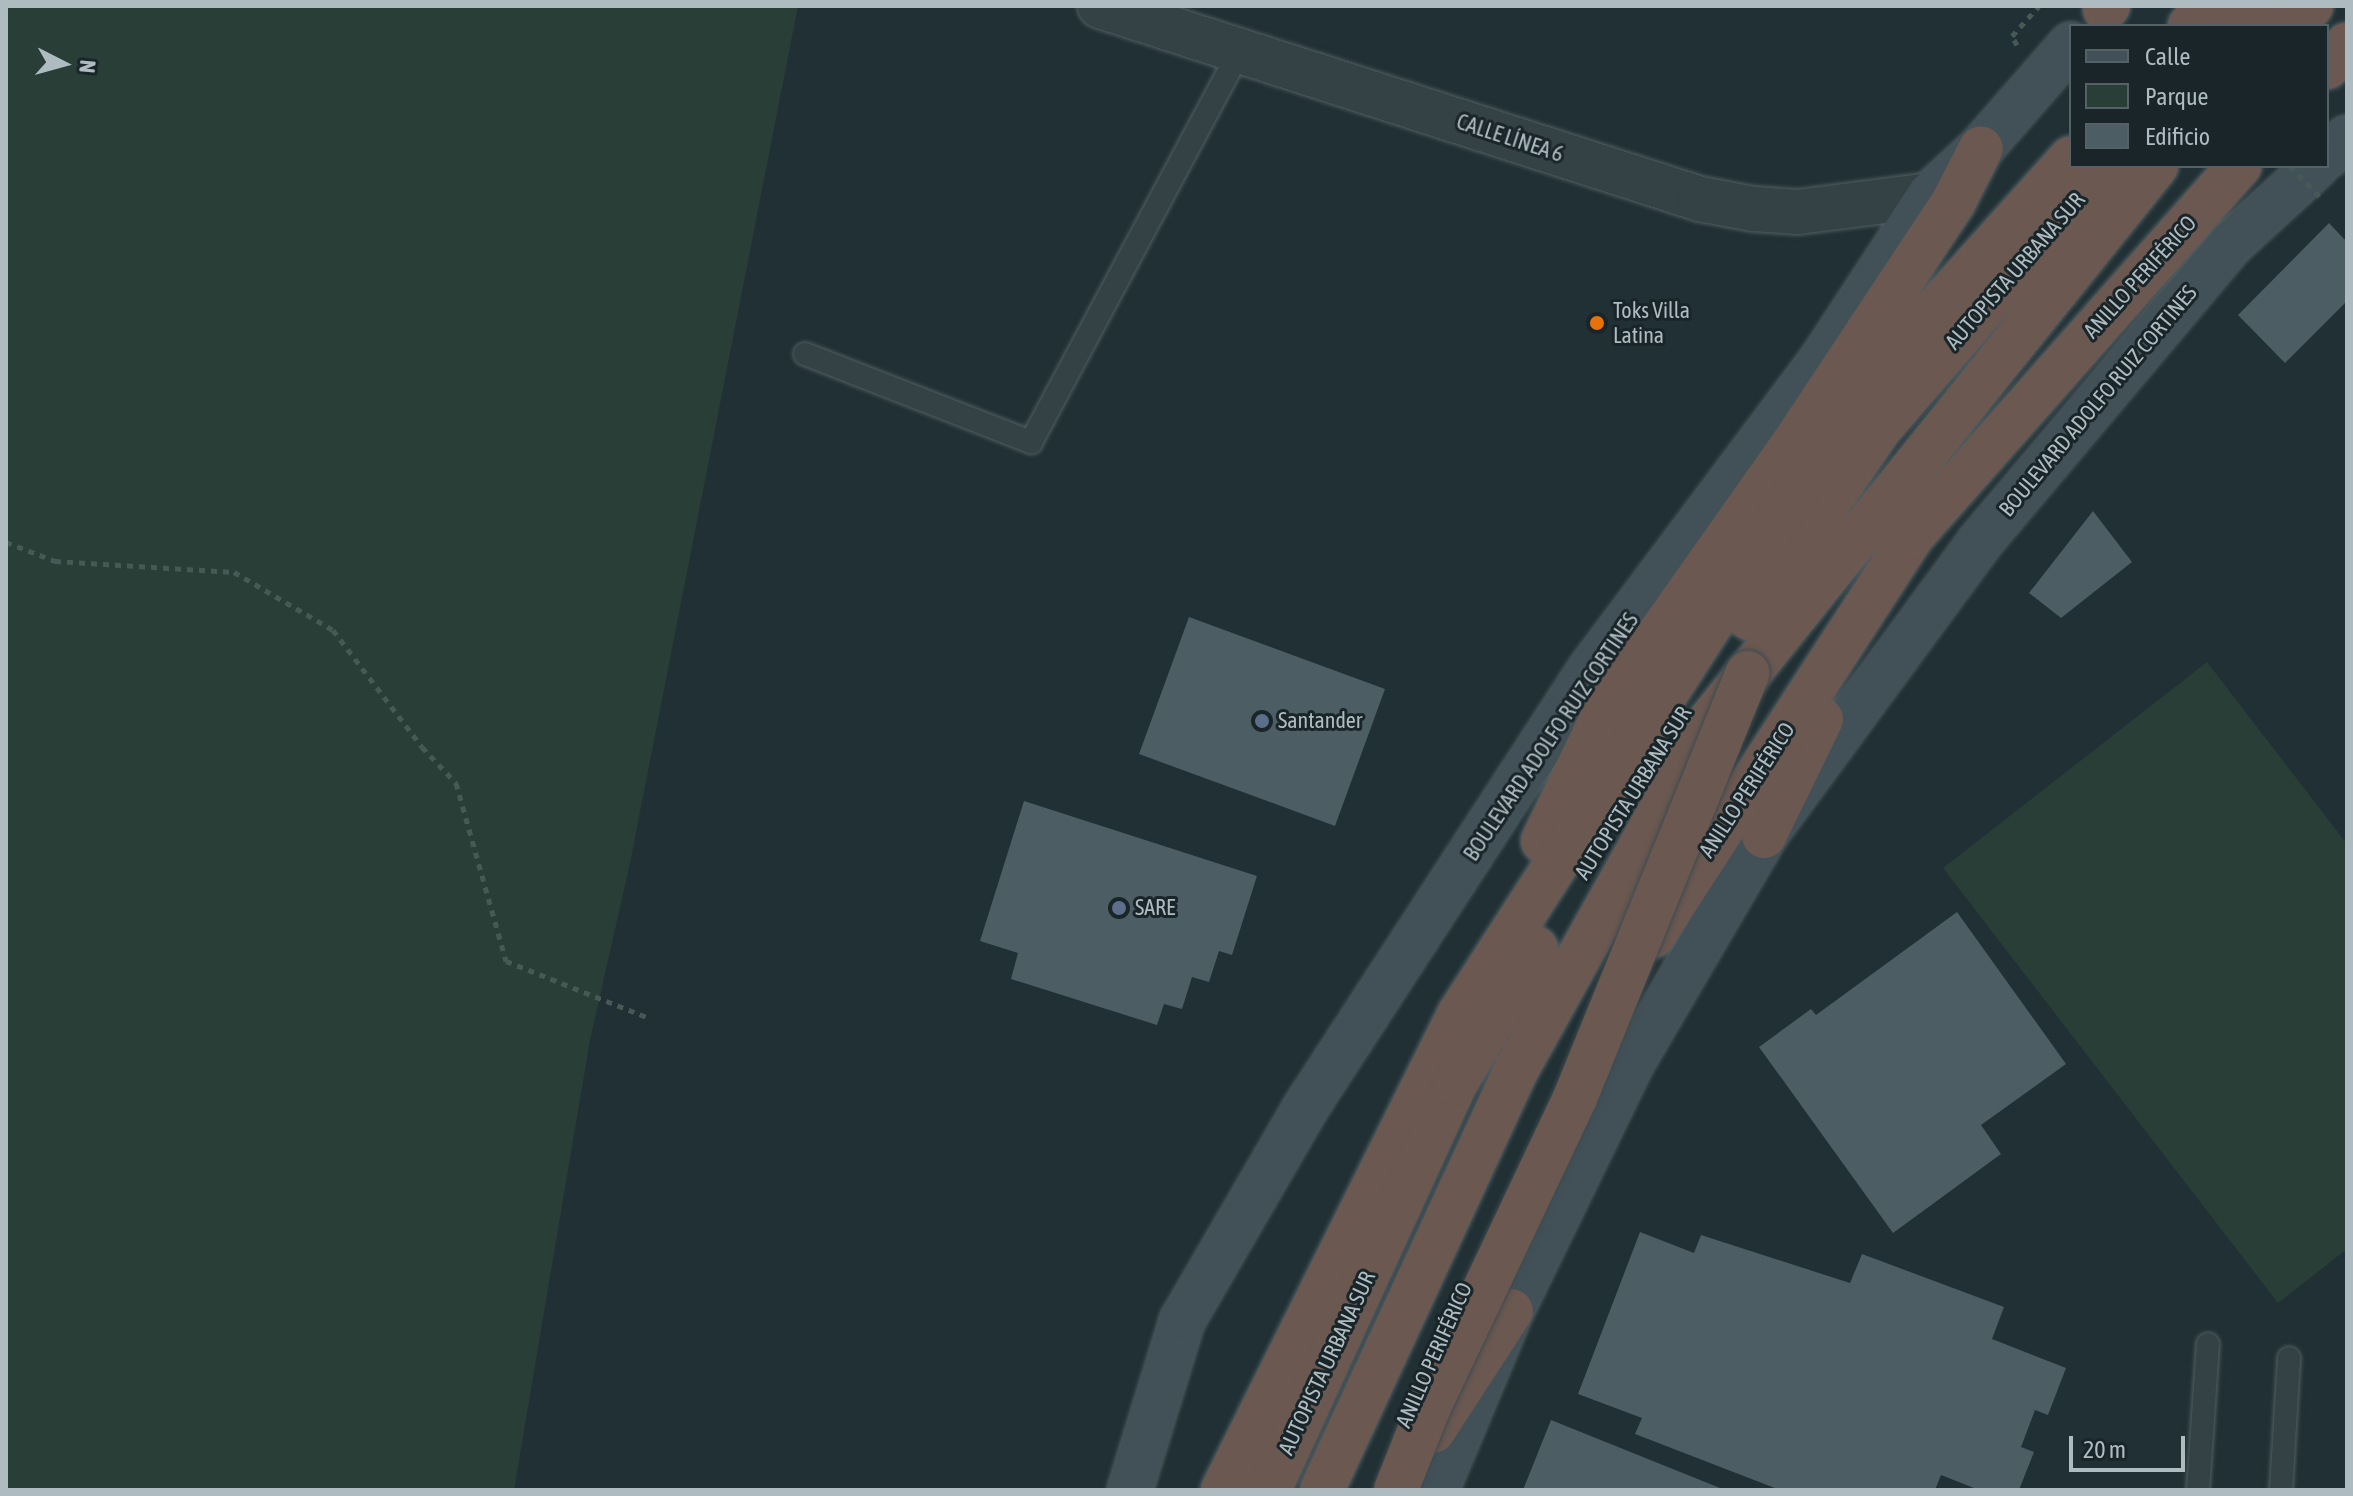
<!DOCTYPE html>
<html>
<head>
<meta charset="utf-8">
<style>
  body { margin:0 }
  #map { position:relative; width:2353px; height:1496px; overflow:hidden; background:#213034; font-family:"Asap Condensed",sans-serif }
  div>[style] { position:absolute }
  .green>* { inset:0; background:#293e36 }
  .building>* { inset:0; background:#4c5d63 }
  .path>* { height:5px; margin-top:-2.5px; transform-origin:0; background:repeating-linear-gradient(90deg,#465955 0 6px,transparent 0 12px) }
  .roads { filter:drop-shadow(0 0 2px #515e63) drop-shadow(0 0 2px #515e63) }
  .service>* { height:22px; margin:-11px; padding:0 11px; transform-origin:11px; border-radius:11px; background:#344145 }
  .tertiary>* { height:44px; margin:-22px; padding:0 22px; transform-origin:22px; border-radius:22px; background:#344145 }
  .secondary>* { height:44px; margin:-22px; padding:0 22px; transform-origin:22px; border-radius:22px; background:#425158 }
  .motorway>* { height:44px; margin:-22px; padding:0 22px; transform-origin:22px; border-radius:22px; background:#6a5851 }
  .path-bridge>* { height:5px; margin-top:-2.5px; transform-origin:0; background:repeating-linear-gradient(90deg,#465955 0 6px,transparent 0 12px) }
  .bridges { filter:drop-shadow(0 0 2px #3e4b4f) drop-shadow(0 0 2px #3e4b4f) }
  .motorway-bridge>* { height:44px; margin:-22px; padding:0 22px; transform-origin:22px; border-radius:22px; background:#6a5851 }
  .dots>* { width:22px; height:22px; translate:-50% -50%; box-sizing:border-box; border:4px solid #192529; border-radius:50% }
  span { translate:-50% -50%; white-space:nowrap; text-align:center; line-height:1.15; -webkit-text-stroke:6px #192529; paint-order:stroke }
  .street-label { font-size:22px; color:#aebcc2 }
  .poi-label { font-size:22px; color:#aebcc2 }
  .left { translate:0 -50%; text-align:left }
  .frame { position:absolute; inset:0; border:8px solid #aebcc2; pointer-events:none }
  .legend { position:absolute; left:2069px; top:24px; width:260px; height:144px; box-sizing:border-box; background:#192529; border:2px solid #556166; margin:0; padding:10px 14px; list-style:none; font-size:24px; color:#aebcc2 }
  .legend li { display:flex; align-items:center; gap:16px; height:40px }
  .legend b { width:40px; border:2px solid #556166 }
  .north { position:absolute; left:24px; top:24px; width:80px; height:80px; -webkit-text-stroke:6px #192529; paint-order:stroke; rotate:96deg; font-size:22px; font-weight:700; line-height:32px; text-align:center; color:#aebcc2 }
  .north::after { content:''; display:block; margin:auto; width:28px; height:36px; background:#aebcc2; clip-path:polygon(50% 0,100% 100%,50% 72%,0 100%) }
  .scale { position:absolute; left:2069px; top:1436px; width:116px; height:36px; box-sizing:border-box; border:4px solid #aebcc2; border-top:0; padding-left:10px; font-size:24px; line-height:28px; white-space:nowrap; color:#aebcc2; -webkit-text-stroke:6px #192529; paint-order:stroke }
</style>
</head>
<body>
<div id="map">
  <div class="green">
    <div style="clip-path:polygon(6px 6px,798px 6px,630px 863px,590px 1040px,514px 1490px,6px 1490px)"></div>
    <div style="clip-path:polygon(2207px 662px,2347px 844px,2347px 1249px,2278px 1303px,1943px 868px)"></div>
  </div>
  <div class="building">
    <div style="clip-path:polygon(2329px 223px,2347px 242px,2347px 301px,2285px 363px,2238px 315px)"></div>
    <div style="clip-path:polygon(2093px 511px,2132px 562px,2061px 618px,2029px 593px)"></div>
    <div style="clip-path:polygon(1189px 617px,1385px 689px,1335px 826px,1139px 754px)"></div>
    <div style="clip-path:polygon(1024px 801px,1257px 876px,1232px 955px,1219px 951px,1209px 982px,1192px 977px,1182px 1009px,1164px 1004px,1157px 1025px,1011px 979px,1018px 953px,980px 941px)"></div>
    <div style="clip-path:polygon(1957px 912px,2066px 1064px,1981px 1125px,2001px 1154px,1893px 1233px,1759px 1047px,1811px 1009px,1816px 1015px)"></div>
    <div style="clip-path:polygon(1640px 1232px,1694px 1253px,1701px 1235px,1850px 1283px,1862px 1254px,2004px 1307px,1992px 1339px,2066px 1368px,2048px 1415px,2035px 1410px,2021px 1447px,2034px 1452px,2019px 1490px,1979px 1490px,1941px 1475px,1935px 1490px,1780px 1490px,1635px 1434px,1642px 1418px,1578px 1394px)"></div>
    <div style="clip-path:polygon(1551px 1420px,1725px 1490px,1523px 1490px)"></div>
  </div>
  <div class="path">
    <div style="left:2017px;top:45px;width:10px;rotate:-119deg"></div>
    <div style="left:2012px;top:36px;width:40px;rotate:-48deg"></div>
    <div style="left:6px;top:542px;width:53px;rotate:21.2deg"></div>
    <div style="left:55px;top:561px;width:179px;rotate:3.5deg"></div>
    <div style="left:234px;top:572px;width:115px;rotate:30.4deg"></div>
    <div style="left:333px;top:630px;width:147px;rotate:52.7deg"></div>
    <div style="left:422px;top:747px;width:50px;rotate:46.6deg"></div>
    <div style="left:456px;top:783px;width:185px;rotate:74.3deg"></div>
    <div style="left:506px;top:961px;width:152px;rotate:21.7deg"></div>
  </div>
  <div class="roads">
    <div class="service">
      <div style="left:805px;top:354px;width:243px;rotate:21.3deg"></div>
      <div style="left:1031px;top:442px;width:443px;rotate:-61.9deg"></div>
      <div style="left:2198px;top:1490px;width:146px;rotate:-86.1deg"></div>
      <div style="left:2281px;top:1490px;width:132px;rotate:-86.5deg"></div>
    </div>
    <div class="tertiary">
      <div style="left:1100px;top:6px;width:630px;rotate:17.83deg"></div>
      <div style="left:1700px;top:199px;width:55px;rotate:10.5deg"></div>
      <div style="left:1754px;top:209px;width:44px;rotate:3.9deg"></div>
      <div style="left:1798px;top:212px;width:133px;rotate:-7.3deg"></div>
    </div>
    <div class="secondary">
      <div style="left:2327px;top:156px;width:27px;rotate:-42deg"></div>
      <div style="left:1130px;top:1490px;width:177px;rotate:-72.9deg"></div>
      <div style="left:1182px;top:1321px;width:247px;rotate:-59.9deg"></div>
      <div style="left:1306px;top:1107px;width:521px;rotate:-56.98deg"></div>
      <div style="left:1590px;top:670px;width:384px;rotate:-53.2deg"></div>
      <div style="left:1820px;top:363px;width:201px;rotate:-56.8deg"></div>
      <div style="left:1930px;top:195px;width:69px;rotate:-42.7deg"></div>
      <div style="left:1981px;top:148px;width:137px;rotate:-48.9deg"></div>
      <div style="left:1436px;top:1490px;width:194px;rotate:-67.3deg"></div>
      <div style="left:1511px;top:1311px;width:275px;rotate:-64.1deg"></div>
      <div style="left:1631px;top:1064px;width:264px;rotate:-59.7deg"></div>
      <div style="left:1764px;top:836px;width:363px;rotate:-53.7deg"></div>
      <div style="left:1979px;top:543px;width:392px;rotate:-49.9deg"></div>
      <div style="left:2232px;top:243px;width:114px;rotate:-42.5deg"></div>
    </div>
    <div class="motorway">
      <div style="left:2105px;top:9px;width:4px;rotate:-45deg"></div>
      <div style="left:2190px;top:26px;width:27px;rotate:-48deg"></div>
      <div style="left:2240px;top:26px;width:28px;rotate:-46deg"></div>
      <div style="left:2290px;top:26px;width:29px;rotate:-44deg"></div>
      <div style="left:2327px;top:67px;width:30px;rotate:-48deg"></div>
      <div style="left:1749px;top:618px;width:231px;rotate:-55.4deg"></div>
      <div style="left:1880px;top:428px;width:347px;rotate:-49.1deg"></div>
      <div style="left:1764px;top:836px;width:130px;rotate:-64deg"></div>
      <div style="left:1543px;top:841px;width:148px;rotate:-64.3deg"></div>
      <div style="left:1607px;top:708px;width:324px;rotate:-54.8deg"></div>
      <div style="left:1794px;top:443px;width:290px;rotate:-56.5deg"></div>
      <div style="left:1954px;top:201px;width:59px;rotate:-63deg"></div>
      <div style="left:1653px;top:936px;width:474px;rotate:-57.1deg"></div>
      <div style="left:1910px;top:538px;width:497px;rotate:-48.5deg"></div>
      <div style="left:1433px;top:1431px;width:143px;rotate:-57deg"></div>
      <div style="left:1223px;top:1490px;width:530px;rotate:-63.58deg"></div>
      <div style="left:1459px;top:1015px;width:734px;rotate:-57.24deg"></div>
      <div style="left:1856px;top:398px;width:322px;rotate:-48.1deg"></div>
      <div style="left:1269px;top:1490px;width:447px;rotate:-65.4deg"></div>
      <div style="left:1455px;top:1084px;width:158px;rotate:-59.2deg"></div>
      <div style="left:1322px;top:1490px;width:460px;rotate:-65.2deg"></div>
      <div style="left:1515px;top:1072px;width:403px;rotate:-60.9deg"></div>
      <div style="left:1711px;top:720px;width:711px;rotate:-51.23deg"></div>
    </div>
  </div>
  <div class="path-bridge">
    <div style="left:2290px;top:166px;width:42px;rotate:46deg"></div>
  </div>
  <div class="bridges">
    <div class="motorway-bridge">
      <div style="left:1396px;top:1490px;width:87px;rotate:-68.4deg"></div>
      <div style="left:1428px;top:1409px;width:344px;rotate:-64.7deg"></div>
      <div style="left:1575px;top:1098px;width:459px;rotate:-67.9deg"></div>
    </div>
  </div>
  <div class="dots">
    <div style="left:1597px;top:323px;background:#e8710a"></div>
    <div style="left:1262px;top:721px;background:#5c6f8a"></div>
    <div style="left:1119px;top:908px;background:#5c6f8a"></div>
  </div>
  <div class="street-label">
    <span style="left:1510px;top:138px;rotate:18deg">CALLE LÍNEA 6</span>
    <span style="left:2015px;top:271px;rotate:-49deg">AUTOPISTA URBANA SUR</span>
    <span style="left:2140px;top:277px;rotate:-48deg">ANILLO PERIFÉRICO</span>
    <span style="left:2098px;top:401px;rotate:-50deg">BOULEVARD ADOLFO RUIZ CORTINES</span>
    <span style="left:1551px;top:737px;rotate:-56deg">BOULEVARD ADOLFO RUIZ CORTINES</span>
    <span style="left:1747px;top:790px;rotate:-57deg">ANILLO PERIFÉRICO</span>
    <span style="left:1633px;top:793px;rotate:-58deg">AUTOPISTA URBANA SUR</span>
    <span style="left:1434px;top:1355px;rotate:-66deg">ANILLO PERIFÉRICO</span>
    <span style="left:1327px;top:1363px;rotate:-65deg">AUTOPISTA URBANA SUR</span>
  </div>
  <div class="poi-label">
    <span class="left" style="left:1613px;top:323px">Toks Villa<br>Latina</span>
    <span class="left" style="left:1278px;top:721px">Santander</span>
    <span class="left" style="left:1135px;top:908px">SARE</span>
  </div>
  <div class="frame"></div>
  <ul class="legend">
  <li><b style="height:10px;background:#425158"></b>Calle</li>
  <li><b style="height:22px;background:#293e36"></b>Parque</li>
  <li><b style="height:22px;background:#4c5d63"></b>Edificio</li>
  </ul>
  <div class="north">N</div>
  <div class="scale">20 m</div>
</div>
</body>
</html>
